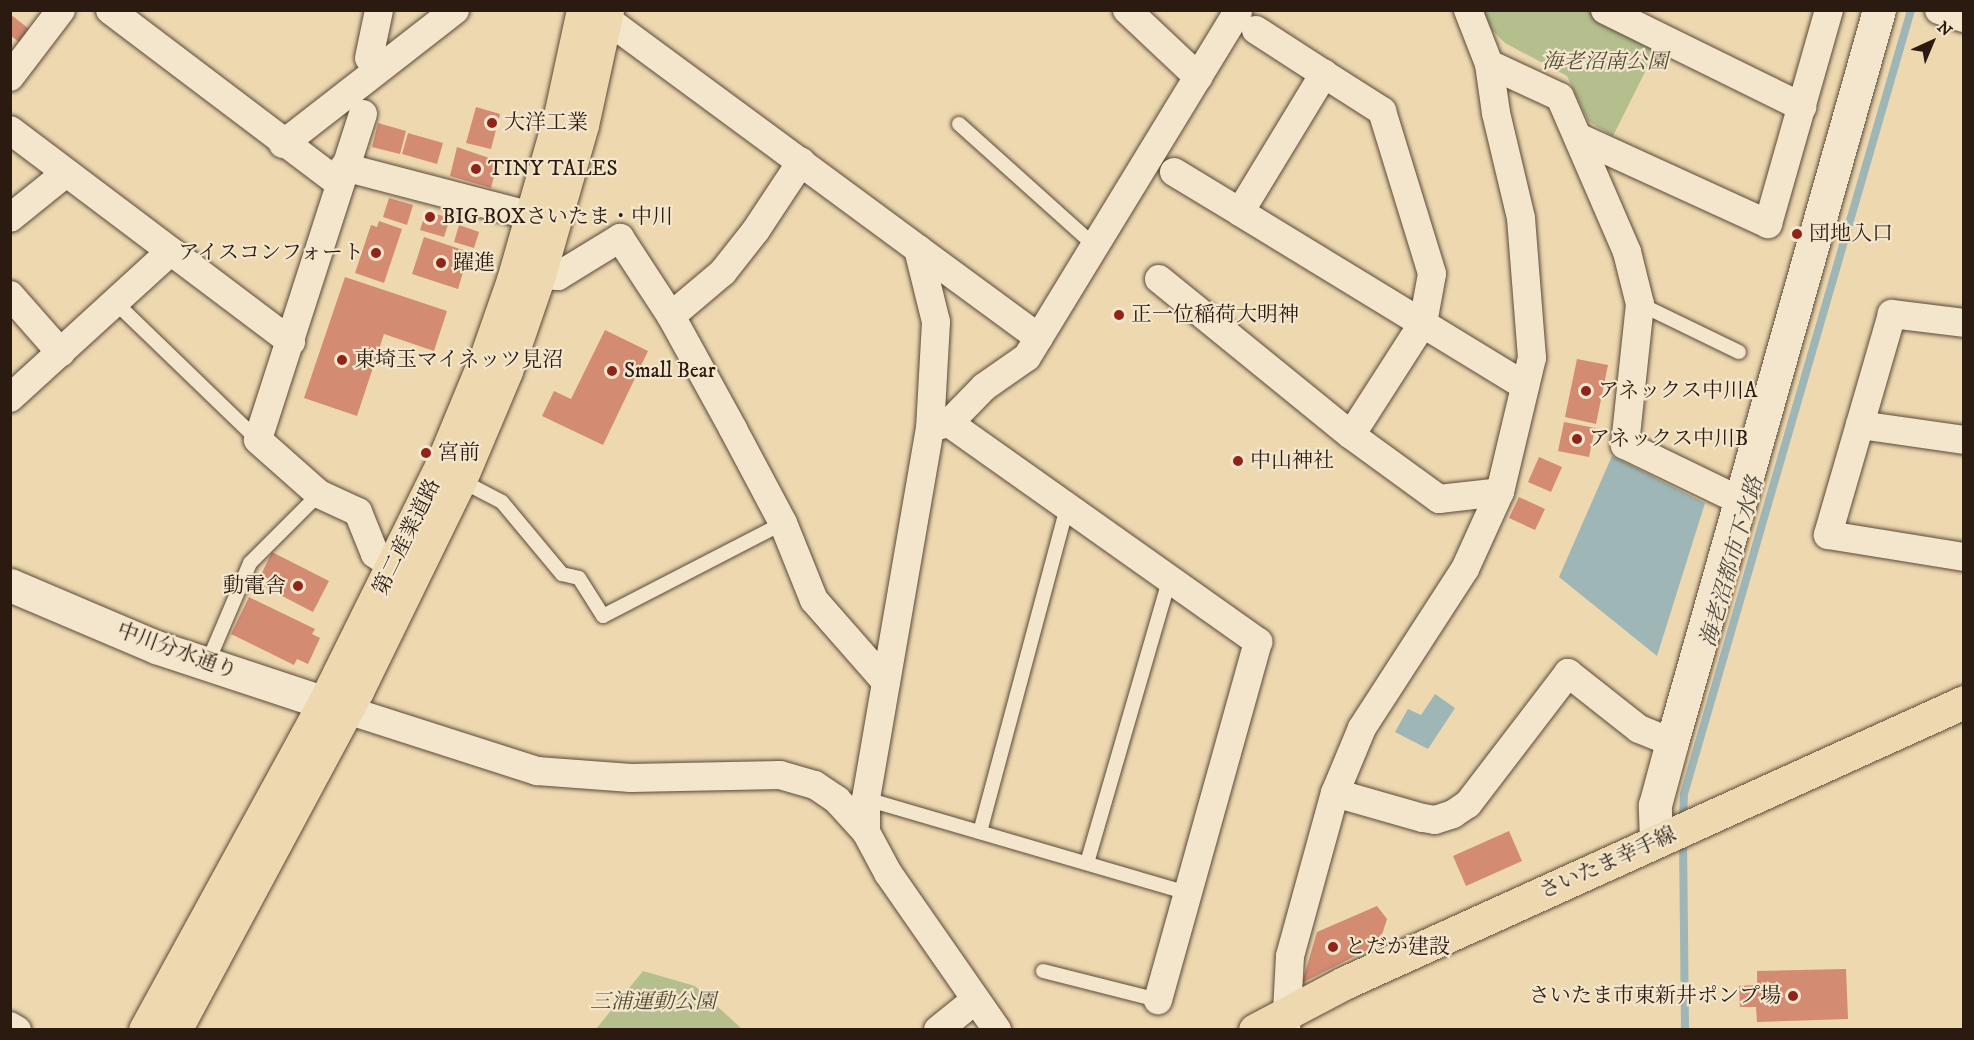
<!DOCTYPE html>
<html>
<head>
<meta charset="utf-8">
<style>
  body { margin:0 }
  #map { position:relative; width:1974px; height:1040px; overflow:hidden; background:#edd8b0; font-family:"IM FELL DW Pica","Noto Serif JP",serif }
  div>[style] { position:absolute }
  .green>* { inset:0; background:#b5bf8e }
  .water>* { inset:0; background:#9fb6b7 }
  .stream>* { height:8px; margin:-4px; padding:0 4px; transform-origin:4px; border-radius:4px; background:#9fb6b7 }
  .building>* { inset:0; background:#d38b72 }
  .roads { filter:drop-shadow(0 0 2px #5b4a38) drop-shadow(0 0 2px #5b4a38) }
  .service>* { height:14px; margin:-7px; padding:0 7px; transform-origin:7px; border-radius:7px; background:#f3e6cc }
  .minor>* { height:28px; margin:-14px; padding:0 14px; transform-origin:14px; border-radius:14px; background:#f3e6cc }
  .tertiary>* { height:33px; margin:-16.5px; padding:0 16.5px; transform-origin:16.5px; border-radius:16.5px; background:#f3e6cc }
  .primary>* { height:33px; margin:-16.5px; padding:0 16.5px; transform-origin:16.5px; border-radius:16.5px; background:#edd8b0 }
  .dots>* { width:16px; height:16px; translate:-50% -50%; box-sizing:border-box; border:3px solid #f3e6cc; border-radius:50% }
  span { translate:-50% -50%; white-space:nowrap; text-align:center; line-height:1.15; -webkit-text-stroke:4.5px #f3e6cc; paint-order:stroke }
  .park-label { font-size:21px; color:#544c36; font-style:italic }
  .poi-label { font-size:21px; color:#2a1a10 }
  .left { translate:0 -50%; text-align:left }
  .right { translate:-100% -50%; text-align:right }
  .street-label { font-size:21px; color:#2a1a10 }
  .water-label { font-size:22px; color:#4d4942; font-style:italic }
  .frame { position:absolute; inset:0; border:12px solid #2a1a10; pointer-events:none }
  .north { position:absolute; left:1902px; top:12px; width:60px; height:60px; -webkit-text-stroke:4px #f3e6cc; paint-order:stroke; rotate:44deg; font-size:16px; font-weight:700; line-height:24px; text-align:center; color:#2a1a10 }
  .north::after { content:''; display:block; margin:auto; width:21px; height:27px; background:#2a1a10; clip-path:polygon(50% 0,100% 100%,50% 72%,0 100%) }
</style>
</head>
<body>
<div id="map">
  <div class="green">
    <div style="clip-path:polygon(1483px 11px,1593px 11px,1659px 44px,1613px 136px,1588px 121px,1567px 76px,1505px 43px,1492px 30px)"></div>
    <div style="clip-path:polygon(643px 971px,695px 986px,742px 1029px,596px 1029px)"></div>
  </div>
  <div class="water">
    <div style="clip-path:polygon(1612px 456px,1705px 503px,1657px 656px,1559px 577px)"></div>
    <div style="clip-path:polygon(1435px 694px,1455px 708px,1428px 749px,1395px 732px,1408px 709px,1421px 715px)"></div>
  </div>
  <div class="stream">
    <div style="left:1683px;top:820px;width:26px;rotate:-88deg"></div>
    <div style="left:1684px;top:794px;width:816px;rotate:-73.85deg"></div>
    <div style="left:1683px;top:838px;width:192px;rotate:89.4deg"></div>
  </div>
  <div class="building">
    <div style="clip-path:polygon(10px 14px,33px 32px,23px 45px,10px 35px)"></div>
    <div style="clip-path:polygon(476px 107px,500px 114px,491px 149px,466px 143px)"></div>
    <div style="clip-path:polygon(378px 123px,406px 131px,400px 154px,372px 147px)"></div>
    <div style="clip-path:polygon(408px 133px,443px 143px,437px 164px,402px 154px)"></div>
    <div style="clip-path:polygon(457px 147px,498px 161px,491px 188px,450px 176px)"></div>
    <div style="clip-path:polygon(389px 198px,413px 205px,407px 225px,383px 217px)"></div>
    <div style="clip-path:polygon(426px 211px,450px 218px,444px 237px,420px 230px)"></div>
    <div style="clip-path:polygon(379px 221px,402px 229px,384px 283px,355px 273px,371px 225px,377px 227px)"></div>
    <div style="clip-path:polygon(459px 225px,479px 232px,474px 248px,454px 242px)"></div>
    <div style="clip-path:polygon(424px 237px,469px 252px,458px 289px,412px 274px)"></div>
    <div style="clip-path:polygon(345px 277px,447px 311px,434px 351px,384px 334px,357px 416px,304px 398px)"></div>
    <div style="clip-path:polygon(605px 330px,648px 351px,603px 445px,542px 416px,554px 391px,571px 399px)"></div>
    <div style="clip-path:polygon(1577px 359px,1608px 365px,1596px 424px,1565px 417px)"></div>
    <div style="clip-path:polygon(1564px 422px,1595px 428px,1589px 457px,1558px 451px)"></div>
    <div style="clip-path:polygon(1539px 457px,1562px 467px,1551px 492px,1528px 482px)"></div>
    <div style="clip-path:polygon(1519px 497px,1545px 509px,1535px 530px,1509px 518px)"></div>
    <div style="clip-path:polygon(272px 552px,329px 581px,313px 612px,257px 583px)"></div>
    <div style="clip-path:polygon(249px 597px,315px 629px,312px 634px,320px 638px,308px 664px,297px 659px,294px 665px,231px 634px)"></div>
    <div style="clip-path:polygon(1509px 831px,1522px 861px,1466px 886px,1453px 856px)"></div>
    <div style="clip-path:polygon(1377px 906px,1387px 919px,1379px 944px,1302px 983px,1317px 932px)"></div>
    <div style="clip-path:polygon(1846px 969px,1848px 1019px,1757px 1022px,1756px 1007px,1740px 1007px,1739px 986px,1757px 985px,1757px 971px)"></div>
  </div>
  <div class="roads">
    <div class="service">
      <div style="left:959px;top:124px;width:183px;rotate:41.9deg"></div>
      <div style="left:117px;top:304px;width:196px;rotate:44deg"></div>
      <div style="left:1640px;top:304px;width:110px;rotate:25.9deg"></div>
      <div style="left:460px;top:480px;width:47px;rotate:27.6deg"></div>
      <div style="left:502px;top:502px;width:94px;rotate:50.2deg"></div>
      <div style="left:562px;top:574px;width:17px;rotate:13deg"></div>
      <div style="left:579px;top:578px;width:45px;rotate:57.7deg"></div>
      <div style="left:603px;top:616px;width:203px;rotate:-27.3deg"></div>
      <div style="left:207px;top:664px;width:110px;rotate:-66.9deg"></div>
      <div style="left:250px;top:563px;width:98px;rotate:-45deg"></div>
      <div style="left:866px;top:799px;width:332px;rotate:16.3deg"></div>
      <div style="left:980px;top:832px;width:336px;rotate:-75deg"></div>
      <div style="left:1087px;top:863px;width:294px;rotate:-73.8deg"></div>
      <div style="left:1043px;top:971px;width:119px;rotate:14.2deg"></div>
    </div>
    <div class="minor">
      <div style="left:110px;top:10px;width:287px;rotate:37.1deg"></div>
      <div style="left:594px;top:10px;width:403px;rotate:36.4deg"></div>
      <div style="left:918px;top:249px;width:75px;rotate:76.1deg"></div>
      <div style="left:936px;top:322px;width:106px;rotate:93.2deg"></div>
      <div style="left:930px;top:428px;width:376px;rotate:99.8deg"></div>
      <div style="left:866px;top:799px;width:33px;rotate:90deg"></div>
      <div style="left:1127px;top:10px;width:98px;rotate:43.3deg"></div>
      <div style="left:1605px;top:10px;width:220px;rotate:26.2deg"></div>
      <div style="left:1939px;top:10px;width:26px;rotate:18deg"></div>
      <div style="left:369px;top:58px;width:49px;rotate:-78.2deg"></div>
      <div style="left:1489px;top:64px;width:78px;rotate:24.9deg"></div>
      <div style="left:1560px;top:97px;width:169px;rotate:66.6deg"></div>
      <div style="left:1627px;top:252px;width:54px;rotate:76deg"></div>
      <div style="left:1640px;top:304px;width:142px;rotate:96.1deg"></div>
      <div style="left:1625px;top:445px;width:129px;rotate:25.8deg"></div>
      <div style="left:1324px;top:74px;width:69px;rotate:32.5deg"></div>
      <div style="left:1382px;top:111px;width:170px;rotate:72.9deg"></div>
      <div style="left:1432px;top:274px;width:50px;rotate:100.4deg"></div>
      <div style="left:1423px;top:323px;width:133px;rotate:122.7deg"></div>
      <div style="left:10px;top:77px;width:84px;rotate:-52.7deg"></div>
      <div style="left:363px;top:114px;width:342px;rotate:107.9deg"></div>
      <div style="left:258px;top:440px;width:81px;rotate:41.5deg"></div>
      <div style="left:319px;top:494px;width:43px;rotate:24.8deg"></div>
      <div style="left:358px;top:512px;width:45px;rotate:68deg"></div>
      <div style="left:375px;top:554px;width:23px;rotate:34deg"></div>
      <div style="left:10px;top:130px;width:352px;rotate:37deg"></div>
      <div style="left:1578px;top:137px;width:209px;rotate:24.6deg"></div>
      <div style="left:1768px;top:224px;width:223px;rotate:-74.1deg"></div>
      <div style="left:283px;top:144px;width:218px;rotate:-37.9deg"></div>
      <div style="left:344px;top:167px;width:194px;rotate:14.6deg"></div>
      <div style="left:1174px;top:172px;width:77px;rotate:31.2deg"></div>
      <div style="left:1240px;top:212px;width:162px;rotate:-58.7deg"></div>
      <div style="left:1324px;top:74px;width:81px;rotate:-147.1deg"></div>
      <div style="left:1240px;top:212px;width:334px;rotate:31.4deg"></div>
      <div style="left:10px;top:218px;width:72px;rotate:-38.8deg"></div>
      <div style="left:918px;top:249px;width:150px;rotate:36.3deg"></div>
      <div style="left:539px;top:275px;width:19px;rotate:3deg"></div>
      <div style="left:558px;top:276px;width:73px;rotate:-31.5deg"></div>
      <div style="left:620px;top:238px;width:93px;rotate:56.8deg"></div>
      <div style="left:671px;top:316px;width:129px;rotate:61.2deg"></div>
      <div style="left:733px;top:429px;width:106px;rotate:62deg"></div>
      <div style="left:783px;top:523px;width:83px;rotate:68.1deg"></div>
      <div style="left:814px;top:600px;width:109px;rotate:48.7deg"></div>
      <div style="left:1159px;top:279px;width:247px;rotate:39.1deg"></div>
      <div style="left:1351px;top:435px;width:109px;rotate:36deg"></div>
      <div style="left:1439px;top:499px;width:61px;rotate:-6.5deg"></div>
      <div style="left:10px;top:295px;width:77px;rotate:48.7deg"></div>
      <div style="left:671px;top:316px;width:68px;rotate:-40.2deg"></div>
      <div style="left:723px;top:272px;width:53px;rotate:-51.8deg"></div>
      <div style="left:756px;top:230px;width:82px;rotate:-56.5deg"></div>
      <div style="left:1964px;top:323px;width:73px;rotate:-172.9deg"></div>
      <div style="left:1892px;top:314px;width:230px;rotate:106.2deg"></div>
      <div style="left:1828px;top:535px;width:138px;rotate:9.2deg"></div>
      <div style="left:10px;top:398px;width:217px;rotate:-42.4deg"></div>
      <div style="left:949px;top:423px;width:50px;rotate:-45.8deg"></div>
      <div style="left:984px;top:387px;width:52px;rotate:-34.9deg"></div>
      <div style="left:1027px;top:357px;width:405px;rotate:-58.6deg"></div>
      <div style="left:1860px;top:425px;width:105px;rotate:8.2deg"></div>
      <div style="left:930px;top:428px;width:20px;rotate:-15deg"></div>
      <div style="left:949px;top:423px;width:379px;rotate:35.3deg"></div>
      <div style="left:1258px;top:642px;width:372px;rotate:105.6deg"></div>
      <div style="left:347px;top:710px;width:200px;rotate:17.8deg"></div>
      <div style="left:537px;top:771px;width:94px;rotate:4.3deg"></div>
      <div style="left:631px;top:778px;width:149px;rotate:-1.2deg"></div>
      <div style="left:780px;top:775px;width:36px;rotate:16deg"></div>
      <div style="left:815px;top:785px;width:27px;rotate:34deg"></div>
      <div style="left:837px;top:800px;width:43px;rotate:47.8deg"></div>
      <div style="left:866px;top:832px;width:47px;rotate:61.8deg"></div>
      <div style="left:888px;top:873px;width:191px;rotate:55.2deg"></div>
      <div style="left:1335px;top:793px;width:91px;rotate:15.9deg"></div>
      <div style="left:1423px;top:818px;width:12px;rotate:9deg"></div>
      <div style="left:1435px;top:820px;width:19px;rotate:-18deg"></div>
      <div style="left:1453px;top:814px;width:18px;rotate:-34deg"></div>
      <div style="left:1468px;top:804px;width:165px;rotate:-52.6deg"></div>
      <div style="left:1568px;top:673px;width:90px;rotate:38.3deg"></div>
      <div style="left:1639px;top:729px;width:35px;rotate:22deg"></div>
      <div style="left:10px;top:1026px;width:8px;rotate:30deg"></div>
      <div style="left:938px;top:1030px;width:48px;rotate:-39deg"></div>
      <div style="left:1286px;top:1030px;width:74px;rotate:-86.9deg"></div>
      <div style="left:1290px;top:956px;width:169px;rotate:-74.6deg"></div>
      <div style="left:1335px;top:793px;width:70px;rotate:-67.4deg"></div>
      <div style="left:1362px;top:728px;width:189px;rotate:-57.1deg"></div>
      <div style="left:1465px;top:569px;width:85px;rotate:-65.6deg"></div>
      <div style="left:1500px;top:492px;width:138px;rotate:-76.6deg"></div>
      <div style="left:1532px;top:358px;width:140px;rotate:-94.5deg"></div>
      <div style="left:1521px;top:218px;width:108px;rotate:-103.4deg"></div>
      <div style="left:1496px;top:113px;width:49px;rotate:-98.1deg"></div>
      <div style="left:1489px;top:64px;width:58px;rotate:-111.3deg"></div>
    </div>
    <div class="tertiary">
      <div style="left:10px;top:585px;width:159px;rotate:23deg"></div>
      <div style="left:156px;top:647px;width:201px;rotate:18.3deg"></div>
      <div style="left:1656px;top:841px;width:36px;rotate:-92deg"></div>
      <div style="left:1655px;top:805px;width:65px;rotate:-74.9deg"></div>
      <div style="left:1672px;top:742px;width:761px;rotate:-74.21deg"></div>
    </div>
    <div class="primary">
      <div style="left:145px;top:1030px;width:373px;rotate:-61.3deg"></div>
      <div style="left:324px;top:703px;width:264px;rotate:-63.7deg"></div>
      <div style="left:441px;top:466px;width:115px;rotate:-67.5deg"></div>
      <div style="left:485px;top:360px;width:85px;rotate:-70.7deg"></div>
      <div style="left:513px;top:280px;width:171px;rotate:-74deg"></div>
      <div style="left:560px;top:116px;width:108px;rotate:-77.8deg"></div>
      <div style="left:175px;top:1030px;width:385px;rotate:-61.8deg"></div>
      <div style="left:357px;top:691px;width:235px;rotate:-64deg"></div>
      <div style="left:460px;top:480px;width:118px;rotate:-67.1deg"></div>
      <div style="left:506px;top:371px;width:102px;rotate:-71deg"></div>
      <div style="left:539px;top:275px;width:156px;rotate:-74deg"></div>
      <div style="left:582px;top:125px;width:118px;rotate:-77.7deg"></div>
      <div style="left:1255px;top:1030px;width:101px;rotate:-27.8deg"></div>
      <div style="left:1344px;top:983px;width:681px;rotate:-24.38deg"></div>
    </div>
  </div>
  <div class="dots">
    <div style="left:492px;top:123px;background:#8f2418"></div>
    <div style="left:476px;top:169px;background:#8f2418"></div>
    <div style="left:430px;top:217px;background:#8f2418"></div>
    <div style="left:1797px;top:234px;background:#8f2418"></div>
    <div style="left:376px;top:253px;background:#8f2418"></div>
    <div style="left:441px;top:263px;background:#8f2418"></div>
    <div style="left:1119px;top:315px;background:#8f2418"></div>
    <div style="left:342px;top:360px;background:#8f2418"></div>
    <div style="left:612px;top:371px;background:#8f2418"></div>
    <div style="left:1586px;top:391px;background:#8f2418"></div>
    <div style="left:1577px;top:439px;background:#8f2418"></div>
    <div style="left:426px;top:453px;background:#8f2418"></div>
    <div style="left:1238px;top:461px;background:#8f2418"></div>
    <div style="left:298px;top:586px;background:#8f2418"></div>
    <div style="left:1333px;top:947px;background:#8f2418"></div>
    <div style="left:1793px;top:996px;background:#8f2418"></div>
  </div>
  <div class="park-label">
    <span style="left:1605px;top:62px">海老沼南公園</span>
    <span style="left:653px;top:1002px">三浦運動公園</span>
  </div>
  <div class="poi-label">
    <span class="left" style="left:504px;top:123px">大洋工業</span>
    <span class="left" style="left:488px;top:169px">TINY TALES</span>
    <span class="left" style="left:442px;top:217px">BIG BOXさいたま・中川</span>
    <span class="left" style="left:1809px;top:234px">団地入口</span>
    <span class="right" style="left:364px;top:253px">アイスコンフォート</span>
    <span class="left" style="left:453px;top:263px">躍進</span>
    <span class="left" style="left:1131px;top:315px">正一位稲荷大明神</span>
    <span class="left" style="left:354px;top:360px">東埼玉マイネッツ見沼</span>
    <span class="left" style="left:624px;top:371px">Small Bear</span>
    <span class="left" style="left:1598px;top:391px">アネックス中川A</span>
    <span class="left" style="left:1589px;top:439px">アネックス中川B</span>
    <span class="left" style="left:438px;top:453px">宮前</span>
    <span class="left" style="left:1250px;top:461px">中山神社</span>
    <span class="right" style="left:286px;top:586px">動電舎</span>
    <span class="left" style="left:1345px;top:947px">とだか建設</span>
    <span class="right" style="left:1781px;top:996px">さいたま市東新井ポンプ場</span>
  </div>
  <div class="street-label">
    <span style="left:407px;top:537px;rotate:-64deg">第二産業道路</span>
    <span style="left:177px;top:651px;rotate:20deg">中川分水通り</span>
    <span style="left:1608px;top:863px;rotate:-24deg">さいたま幸手線</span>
  </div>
  <div class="water-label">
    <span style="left:1732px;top:562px;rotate:-74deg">海老沼都市下水路</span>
  </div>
  <div class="frame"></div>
  <div class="north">N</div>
</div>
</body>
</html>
